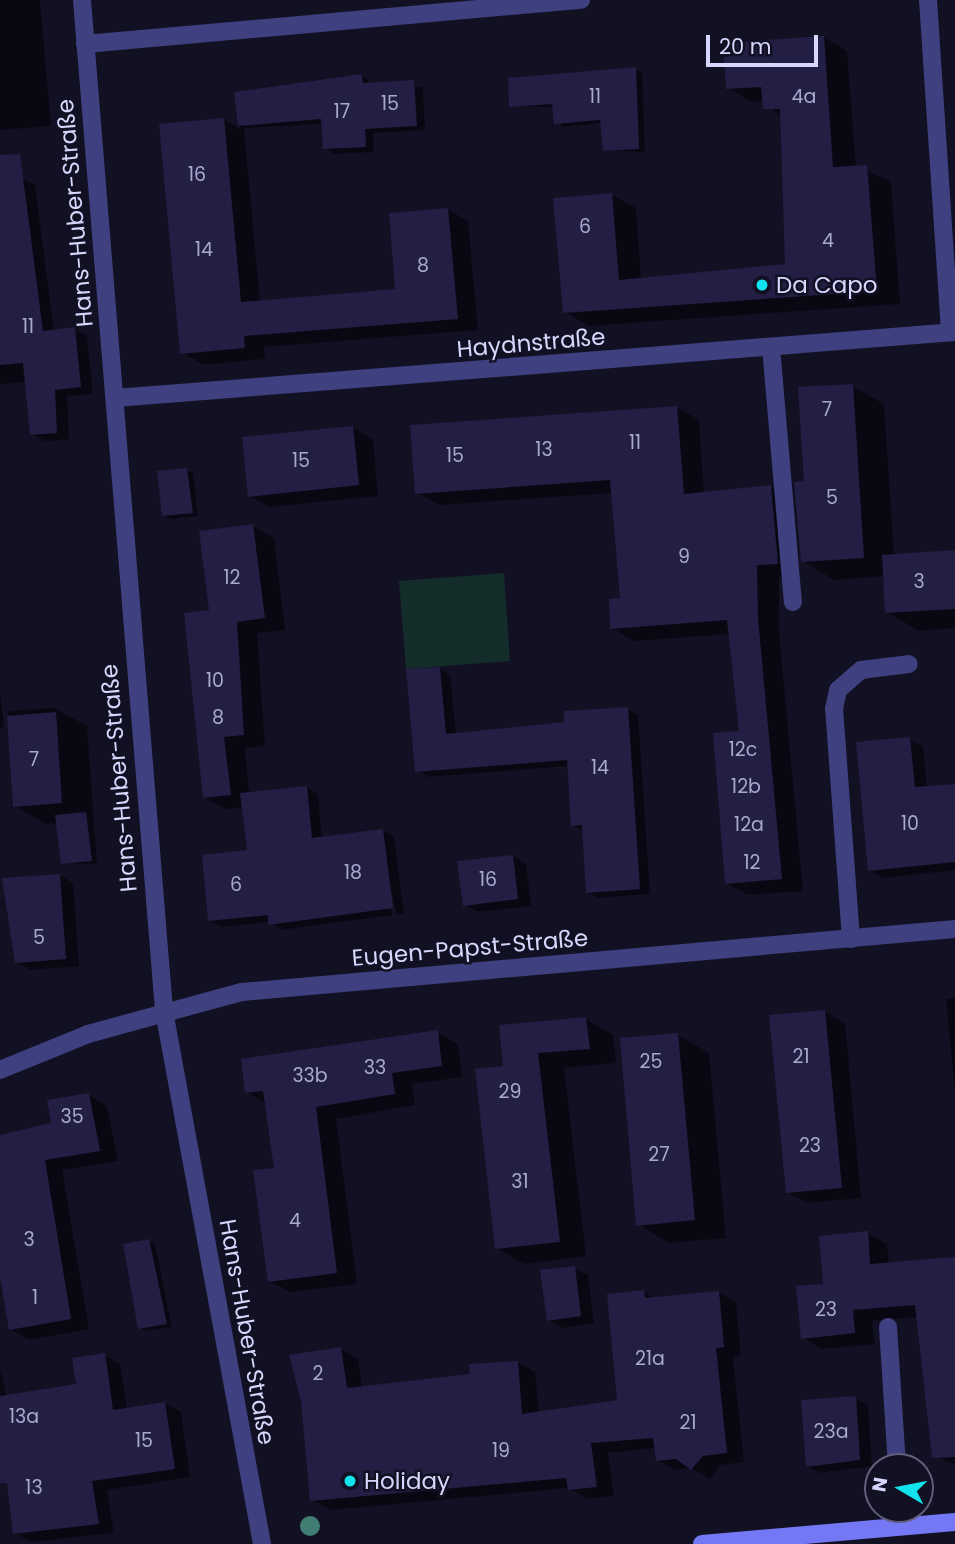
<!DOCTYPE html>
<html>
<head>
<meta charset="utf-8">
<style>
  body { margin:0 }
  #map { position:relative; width:955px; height:1544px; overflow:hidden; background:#121023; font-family:Poppins,sans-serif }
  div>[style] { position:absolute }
  .green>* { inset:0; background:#142d2b }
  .shadow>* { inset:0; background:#0007 }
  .building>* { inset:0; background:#231e43 }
  .lane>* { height:18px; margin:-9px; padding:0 9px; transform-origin:9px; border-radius:9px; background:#3f407f }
  .street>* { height:18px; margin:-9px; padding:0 9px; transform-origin:9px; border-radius:9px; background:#3f407f }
  .secondary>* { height:18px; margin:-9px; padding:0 9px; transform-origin:9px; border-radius:9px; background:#7478f5 }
  .trees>* { width:20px; height:20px; margin:-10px; border-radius:50%; background:#417d73 }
  .dots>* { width:19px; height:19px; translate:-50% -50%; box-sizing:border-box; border:4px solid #121023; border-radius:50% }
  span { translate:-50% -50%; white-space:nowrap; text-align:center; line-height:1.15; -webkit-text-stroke:5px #121023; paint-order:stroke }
  .number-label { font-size:19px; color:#aba8ce }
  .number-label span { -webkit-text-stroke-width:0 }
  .street-label { font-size:23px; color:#d8d6fc }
  .poi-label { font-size:23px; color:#d8d6fc }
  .left { translate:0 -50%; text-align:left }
  .north { position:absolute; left:864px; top:1453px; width:70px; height:70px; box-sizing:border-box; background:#121023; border:2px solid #615f7a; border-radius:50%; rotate:280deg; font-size:19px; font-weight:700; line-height:28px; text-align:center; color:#d8d6fc }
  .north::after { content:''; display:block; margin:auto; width:24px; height:32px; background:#11e2ec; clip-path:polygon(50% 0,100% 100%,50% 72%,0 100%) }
  .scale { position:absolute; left:706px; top:35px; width:112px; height:32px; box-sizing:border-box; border:4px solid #d8d6fc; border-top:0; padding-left:9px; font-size:21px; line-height:24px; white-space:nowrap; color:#d8d6fc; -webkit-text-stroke:5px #121023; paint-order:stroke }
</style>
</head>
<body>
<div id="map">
  <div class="green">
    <div style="clip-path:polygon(504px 573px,510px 661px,406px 669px,399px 581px)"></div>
  </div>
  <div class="shadow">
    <div style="clip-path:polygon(0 0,40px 0,51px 126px,0 130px)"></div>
    <div style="clip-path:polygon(823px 37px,847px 51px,856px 167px,891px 181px,900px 304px,589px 326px,565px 312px,612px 195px,636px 208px,641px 279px,787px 266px,782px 118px,764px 101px,752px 102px,728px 88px)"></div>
    <div style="clip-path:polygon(636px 69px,642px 73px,645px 152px,604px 150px,602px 123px,562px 127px,554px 107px,510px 106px)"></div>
    <div style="clip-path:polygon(362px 75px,371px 84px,423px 87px,425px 130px,373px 133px,374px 152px,334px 154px,325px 148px,323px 124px,244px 128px,260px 302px,397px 290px,447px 209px,468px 221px,478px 330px,264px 347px,265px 359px,203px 365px,182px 352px,223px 119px,240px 129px,236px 93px)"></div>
    <div style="clip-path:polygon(22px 178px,35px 185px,54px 332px,74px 329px,87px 336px,93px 394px,67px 396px,69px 440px,44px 441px,31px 434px,26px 382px,0 384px,0 181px)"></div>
    <div style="clip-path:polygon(852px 386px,884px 404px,894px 556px,955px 552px,955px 628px,919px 631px,887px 612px,885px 576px,834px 580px,803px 561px)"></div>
    <div style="clip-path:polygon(677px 407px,699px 420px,704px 494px,771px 487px,793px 499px,800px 576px,779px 577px,779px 632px,803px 891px,748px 895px,726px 883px,740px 733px,730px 634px,634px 641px,612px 628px,622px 600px,613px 493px,439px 505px,417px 493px)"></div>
    <div style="clip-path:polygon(353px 427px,373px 439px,378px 496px,269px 507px,250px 496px)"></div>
    <div style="clip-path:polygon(187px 470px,193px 473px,198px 516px,170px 519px,163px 515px)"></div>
    <div style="clip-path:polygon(253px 526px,274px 538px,285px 630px,257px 633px,265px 746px,245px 748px,249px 794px,307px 787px,318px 794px,322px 839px,383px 830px,394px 837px,404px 914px,396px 915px,382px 836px,392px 915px,281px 930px,270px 922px,221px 927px,209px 920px,249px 852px,244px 807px,225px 809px,204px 797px,211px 612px)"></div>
    <div style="clip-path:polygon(439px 668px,450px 675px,456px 735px,566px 724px,627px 709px,638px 715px,650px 894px,598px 898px,588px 892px,584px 831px,573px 825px,569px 766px,428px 777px,417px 770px)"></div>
    <div style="clip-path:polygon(0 693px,4px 728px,0 729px)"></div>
    <div style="clip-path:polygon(55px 708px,87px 726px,97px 864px,62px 863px,57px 823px,46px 824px,15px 806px,8px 711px)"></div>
    <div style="clip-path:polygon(909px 739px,923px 746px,927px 788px,955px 786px,955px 870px,883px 878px,870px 870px)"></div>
    <div style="clip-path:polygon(513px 856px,526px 864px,531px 906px,478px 912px,464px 904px)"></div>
    <div style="clip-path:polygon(60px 875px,73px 883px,79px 966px,30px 970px,17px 962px)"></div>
    <div style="clip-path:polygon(955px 998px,955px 1094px,946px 999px)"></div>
    <div style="clip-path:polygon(825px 1012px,845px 1023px,861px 1198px,807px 1203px,787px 1192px)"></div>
    <div style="clip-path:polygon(586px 1019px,613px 1035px,616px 1063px,564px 1068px,586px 1256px,524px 1264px,497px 1248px,505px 1067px)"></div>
    <div style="clip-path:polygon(437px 1032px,458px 1044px,462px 1077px,412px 1084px,415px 1105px,336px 1119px,357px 1284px,290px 1292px,269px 1281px,275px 1169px,267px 1104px,247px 1092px)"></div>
    <div style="clip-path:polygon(678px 1035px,709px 1053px,726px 1238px,669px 1243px,638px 1224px)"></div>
    <div style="clip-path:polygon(89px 1095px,107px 1106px,118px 1161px,62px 1170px,89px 1329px,29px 1340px,10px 1329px,0 1269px,0 1137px,53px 1125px)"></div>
    <div style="clip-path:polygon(867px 1233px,887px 1244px,889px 1265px,955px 1261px,955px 1465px,933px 1454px,917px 1317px,872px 1321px,875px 1344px,823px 1349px,803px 1338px,825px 1285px)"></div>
    <div style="clip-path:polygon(148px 1241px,155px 1244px,172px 1327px,146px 1331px,140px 1328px)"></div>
    <div style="clip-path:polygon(575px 1268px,588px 1275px,594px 1323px,562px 1328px,548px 1320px)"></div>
    <div style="clip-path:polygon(644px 1292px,655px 1299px,719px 1292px,736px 1303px,741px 1356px,733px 1357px,744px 1462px,721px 1465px,710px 1479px,691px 1468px,675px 1470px,658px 1460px,656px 1448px,608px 1453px,614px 1496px,587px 1499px,569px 1488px,330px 1510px,312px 1499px,341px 1349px,358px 1359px,362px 1388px,472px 1375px,518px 1362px,535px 1372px,539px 1413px,618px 1401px)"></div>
    <div style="clip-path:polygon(105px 1355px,120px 1364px,127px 1409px,165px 1403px,181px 1412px,190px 1477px,107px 1490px,114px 1533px,31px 1542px,15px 1533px,0 1437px,0 1369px,7px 1397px,78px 1385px)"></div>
    <div style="clip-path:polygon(856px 1398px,868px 1405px,872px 1466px,820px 1473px,807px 1466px)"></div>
  </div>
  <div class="building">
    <div style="clip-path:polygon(824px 36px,833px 167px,867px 165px,877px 291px,563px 313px,553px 198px,612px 193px,619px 280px,785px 264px,780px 109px,763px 109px,761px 87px,726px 89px,723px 43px)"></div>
    <div style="clip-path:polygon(636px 67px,639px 149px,603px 151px,600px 120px,554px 124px,552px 104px,509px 107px,508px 78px)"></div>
    <div style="clip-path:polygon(362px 74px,363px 83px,414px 80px,417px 126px,365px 129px,366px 147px,323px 149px,321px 119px,238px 126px,234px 92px)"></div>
    <div style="clip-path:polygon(224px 118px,241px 302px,395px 289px,389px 213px,448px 208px,458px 319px,244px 336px,245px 348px,180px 354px,159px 124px)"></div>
    <div style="clip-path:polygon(20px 154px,43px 331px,75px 327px,81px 387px,55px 390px,57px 433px,30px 435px,23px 363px,0 365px,0 155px)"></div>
    <div style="clip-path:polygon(853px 384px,864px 558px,801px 562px,794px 482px,804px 481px,798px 387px)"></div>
    <div style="clip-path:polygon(677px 406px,684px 494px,771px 485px,778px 564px,757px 565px,758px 618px,782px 879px,725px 884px,713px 733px,739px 731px,727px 620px,610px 629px,609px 599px,620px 598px,610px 480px,415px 494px,410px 425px)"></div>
    <div style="clip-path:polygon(353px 426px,359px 485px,248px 497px,242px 437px)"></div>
    <div style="clip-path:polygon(187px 468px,193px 513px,162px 516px,157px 471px)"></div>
    <div style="clip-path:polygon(253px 524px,265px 618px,237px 622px,244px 735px,224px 737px,231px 795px,203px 798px,184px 613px,209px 610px,199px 531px)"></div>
    <div style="clip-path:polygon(955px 550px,955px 609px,885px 613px,882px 555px)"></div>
    <div style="clip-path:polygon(440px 667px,446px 734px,564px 722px,564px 711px,628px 707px,640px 889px,586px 893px,582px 825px,571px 826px,567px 760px,415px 772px,406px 669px)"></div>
    <div style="clip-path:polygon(56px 712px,62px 803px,13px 807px,7px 716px)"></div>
    <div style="clip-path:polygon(910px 737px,915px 787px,955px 784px,955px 862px,868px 871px,856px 742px)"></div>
    <div style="clip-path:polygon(307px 786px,312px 838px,383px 829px,393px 908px,268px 925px,268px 915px,208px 921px,202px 855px,247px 850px,240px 793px)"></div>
    <div style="clip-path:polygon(86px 812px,92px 861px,61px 864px,55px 815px)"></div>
    <div style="clip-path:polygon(513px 855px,518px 899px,463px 906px,457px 861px)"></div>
    <div style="clip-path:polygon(60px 874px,66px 959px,15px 963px,2px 878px)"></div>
    <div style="clip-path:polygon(825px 1010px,842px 1188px,786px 1193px,769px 1015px)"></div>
    <div style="clip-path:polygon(586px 1017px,590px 1049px,538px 1053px,560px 1242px,495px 1249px,475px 1069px,503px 1066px,499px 1025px)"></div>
    <div style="clip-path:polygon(438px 1030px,442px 1066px,392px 1073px,395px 1094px,316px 1107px,337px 1273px,268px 1282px,253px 1170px,274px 1168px,263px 1091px,245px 1093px,241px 1059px)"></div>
    <div style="clip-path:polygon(678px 1033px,695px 1220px,636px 1226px,620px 1038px)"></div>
    <div style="clip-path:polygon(89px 1093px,100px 1151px,45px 1160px,71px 1319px,9px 1330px,0 1277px,0 1135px,51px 1123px,47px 1100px)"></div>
    <div style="clip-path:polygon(868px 1231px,870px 1264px,955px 1257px,955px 1457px,932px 1458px,915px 1305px,853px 1310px,855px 1333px,801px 1339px,796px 1286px,823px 1284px,819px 1236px)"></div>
    <div style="clip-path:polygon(149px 1239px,167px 1324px,138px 1329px,123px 1244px)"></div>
    <div style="clip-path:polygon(575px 1266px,581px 1316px,547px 1321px,540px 1270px)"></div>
    <div style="clip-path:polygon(644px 1290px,645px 1298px,719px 1291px,724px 1347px,716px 1348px,727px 1453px,703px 1456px,691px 1470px,676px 1459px,656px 1461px,653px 1438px,591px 1443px,597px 1487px,568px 1490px,566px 1478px,310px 1501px,301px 1401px,289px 1355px,341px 1347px,347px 1388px,470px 1374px,469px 1364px,518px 1361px,522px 1414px,617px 1400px,607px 1294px)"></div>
    <div style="clip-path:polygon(105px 1353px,113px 1410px,165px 1402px,175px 1469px,92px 1481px,99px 1524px,13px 1534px,7px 1483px,0 1483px,0 1396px,76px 1384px,72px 1358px)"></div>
    <div style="clip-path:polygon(856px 1396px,860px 1460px,806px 1467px,801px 1400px)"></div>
  </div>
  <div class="lane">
    <div style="left:771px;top:347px;width:256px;rotate:85.1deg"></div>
    <div style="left:851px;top:939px;width:231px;rotate:-94.2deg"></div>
    <div style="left:834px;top:709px;width:19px;rotate:-78deg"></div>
    <div style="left:838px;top:690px;width:30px;rotate:-41deg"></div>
    <div style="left:861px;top:670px;width:48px;rotate:-7.1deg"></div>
    <div style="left:888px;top:1327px;width:140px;rotate:86.3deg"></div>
    <div style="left:899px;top:1509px;width:17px;rotate:83deg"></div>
  </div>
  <div class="street">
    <div style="left:82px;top:0;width:1014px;rotate:85.36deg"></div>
    <div style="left:164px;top:1011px;width:542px;rotate:79.58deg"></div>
    <div style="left:928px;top:0;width:333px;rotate:86.2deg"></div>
    <div style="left:85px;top:44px;width:498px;rotate:-5.1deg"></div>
    <div style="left:115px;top:398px;width:843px;rotate:-4.49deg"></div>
    <div style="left:0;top:1070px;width:95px;rotate:-22.2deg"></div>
    <div style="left:88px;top:1034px;width:160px;rotate:-15.3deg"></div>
    <div style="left:242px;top:992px;width:716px;rotate:-5.05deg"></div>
  </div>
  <div class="secondary">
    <div style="left:702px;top:1544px;width:254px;rotate:-5deg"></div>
  </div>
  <div class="trees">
    <div style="left:310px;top:1526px"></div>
  </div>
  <div class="dots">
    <div style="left:762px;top:285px;background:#11e2ec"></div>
    <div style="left:350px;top:1481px;background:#11e2ec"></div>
  </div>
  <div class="number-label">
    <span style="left:595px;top:97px">11</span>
    <span style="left:804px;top:97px">4a</span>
    <span style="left:390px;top:104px">15</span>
    <span style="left:342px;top:112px">17</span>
    <span style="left:197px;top:175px">16</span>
    <span style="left:585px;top:227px">6</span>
    <span style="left:828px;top:241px">4</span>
    <span style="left:204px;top:250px">14</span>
    <span style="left:423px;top:266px">8</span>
    <span style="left:28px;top:327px">11</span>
    <span style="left:827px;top:410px">7</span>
    <span style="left:635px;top:443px">11</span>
    <span style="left:544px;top:450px">13</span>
    <span style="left:455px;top:456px">15</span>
    <span style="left:301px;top:461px">15</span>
    <span style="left:832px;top:498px">5</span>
    <span style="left:684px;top:557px">9</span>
    <span style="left:232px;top:578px">12</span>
    <span style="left:919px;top:582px">3</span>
    <span style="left:215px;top:681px">10</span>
    <span style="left:218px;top:718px">8</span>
    <span style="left:743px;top:750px">12c</span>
    <span style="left:34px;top:760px">7</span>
    <span style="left:600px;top:768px">14</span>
    <span style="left:746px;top:787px">12b</span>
    <span style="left:910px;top:824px">10</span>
    <span style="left:749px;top:825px">12a</span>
    <span style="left:752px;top:863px">12</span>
    <span style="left:353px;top:873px">18</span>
    <span style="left:488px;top:880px">16</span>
    <span style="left:236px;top:885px">6</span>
    <span style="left:39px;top:938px">5</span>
    <span style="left:801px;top:1057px">21</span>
    <span style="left:651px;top:1062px">25</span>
    <span style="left:375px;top:1068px">33</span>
    <span style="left:310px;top:1076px">33b</span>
    <span style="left:510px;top:1092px">29</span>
    <span style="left:72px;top:1117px">35</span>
    <span style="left:810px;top:1146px">23</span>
    <span style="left:659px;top:1155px">27</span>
    <span style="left:520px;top:1182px">31</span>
    <span style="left:295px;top:1221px">4</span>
    <span style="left:29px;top:1240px">3</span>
    <span style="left:35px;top:1298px">1</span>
    <span style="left:826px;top:1310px">23</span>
    <span style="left:650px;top:1359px">21a</span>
    <span style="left:318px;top:1374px">2</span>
    <span style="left:24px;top:1417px">13a</span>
    <span style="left:688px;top:1423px">21</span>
    <span style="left:831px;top:1432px">23a</span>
    <span style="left:144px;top:1441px">15</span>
    <span style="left:501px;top:1451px">19</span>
    <span style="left:34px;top:1488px">13</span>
  </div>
  <div class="street-label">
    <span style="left:75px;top:213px;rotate:-95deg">Hans-Huber-Straße</span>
    <span style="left:531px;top:343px;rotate:-5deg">Haydnstraße</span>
    <span style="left:119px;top:778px;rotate:-95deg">Hans-Huber-Straße</span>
    <span style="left:470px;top:948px;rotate:-5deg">Eugen-Papst-Straße</span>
    <span style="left:247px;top:1332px;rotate:80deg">Hans-Huber-Straße</span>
  </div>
  <div class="poi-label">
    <span class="left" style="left:776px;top:285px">Da Capo</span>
    <span class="left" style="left:364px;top:1481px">Holiday</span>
  </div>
  <div class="north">N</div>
  <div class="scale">20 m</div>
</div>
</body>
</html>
